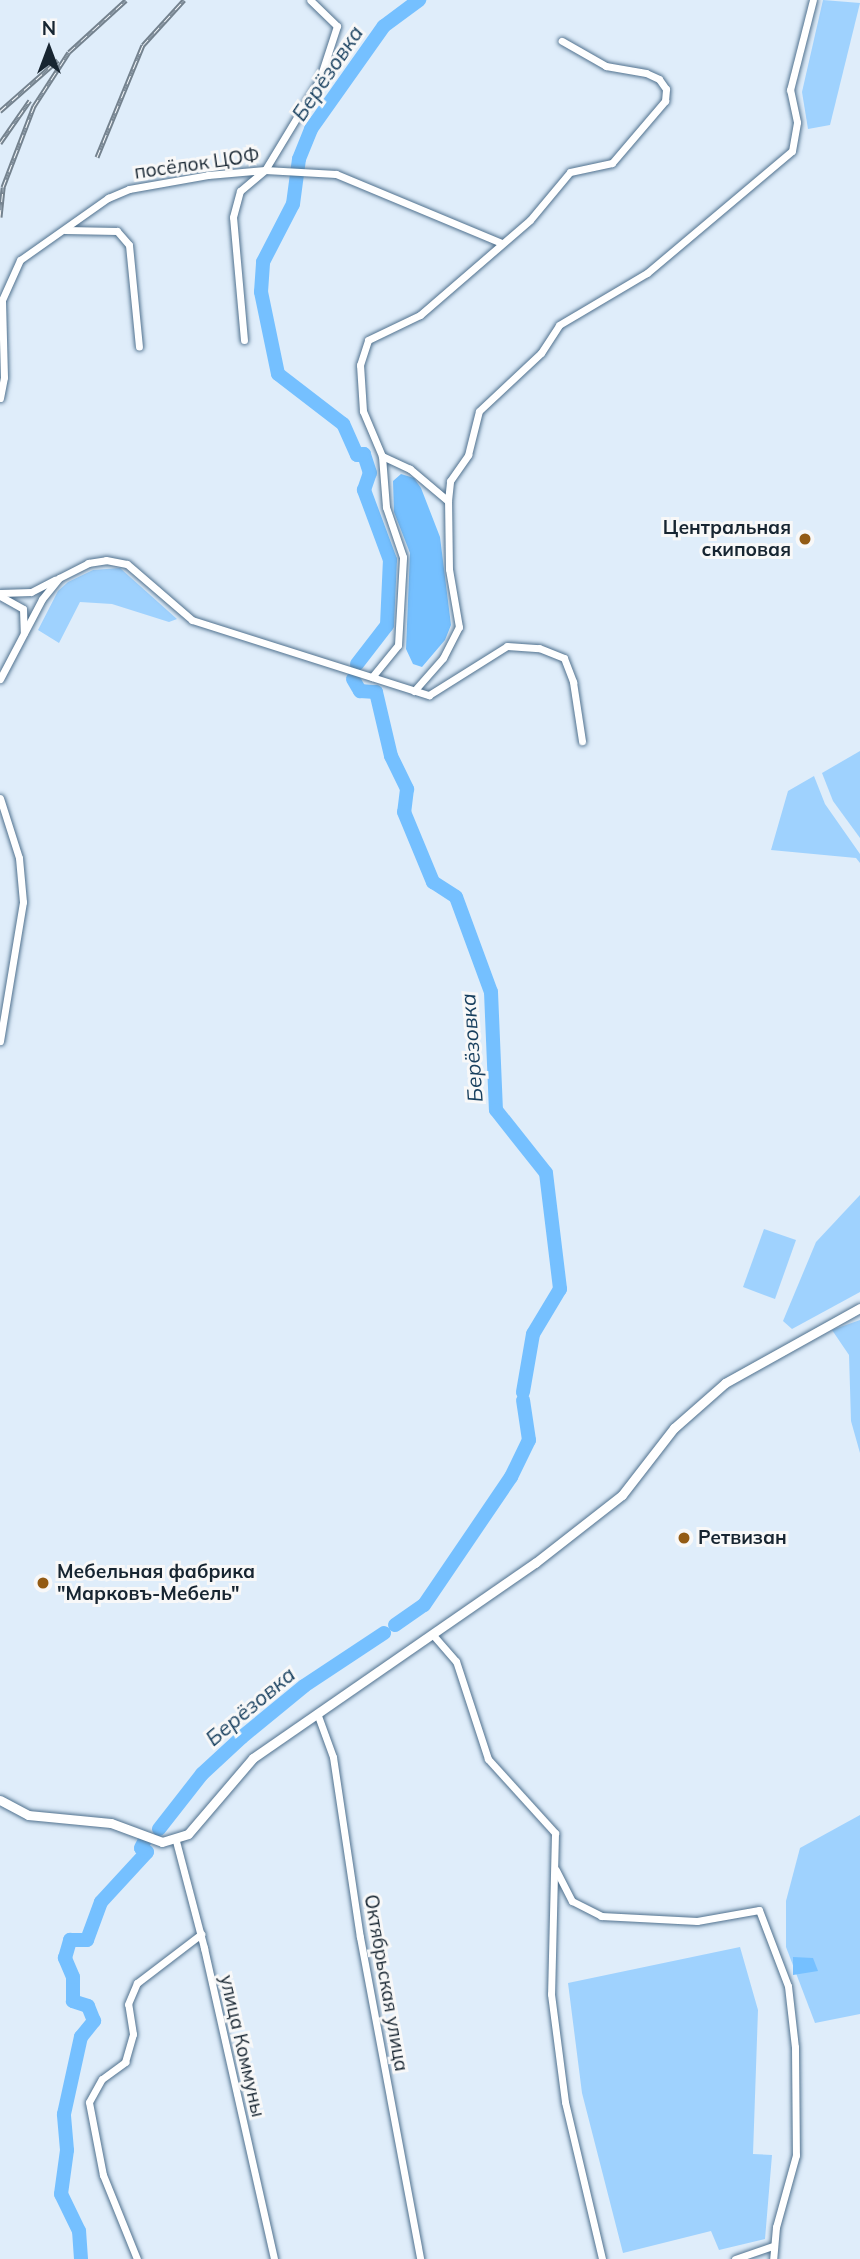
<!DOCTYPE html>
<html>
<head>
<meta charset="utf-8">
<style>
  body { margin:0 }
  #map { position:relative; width:860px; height:2259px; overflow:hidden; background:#dfedfa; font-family:Mulish,sans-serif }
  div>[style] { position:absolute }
  .green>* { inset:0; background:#9fd2fe }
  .water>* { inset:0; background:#75c0ff }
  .river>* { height:14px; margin:-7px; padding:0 7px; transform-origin:7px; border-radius:7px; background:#75c0ff }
  .roads { filter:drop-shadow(0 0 2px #50718e) drop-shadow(0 0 2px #50718e) }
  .minor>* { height:7px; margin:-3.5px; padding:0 3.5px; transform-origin:3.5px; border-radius:3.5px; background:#fff }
  .tertiary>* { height:9px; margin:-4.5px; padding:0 4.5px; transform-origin:4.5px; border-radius:4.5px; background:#fff }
  .rail>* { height:5px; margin-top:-2.5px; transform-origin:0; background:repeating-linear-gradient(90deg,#f8f8f8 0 8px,#74828e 0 16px); box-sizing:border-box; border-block:2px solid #74828e }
  .dots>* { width:19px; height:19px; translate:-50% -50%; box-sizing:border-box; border:4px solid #f8f8f8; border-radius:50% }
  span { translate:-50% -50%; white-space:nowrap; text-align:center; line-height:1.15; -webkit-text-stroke:6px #f8f8f8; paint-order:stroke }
  .street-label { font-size:19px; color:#172531 }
  .poi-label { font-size:19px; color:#172531; font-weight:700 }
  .right { translate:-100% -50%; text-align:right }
  .left { translate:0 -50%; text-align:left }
  .water-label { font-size:21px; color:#173f5e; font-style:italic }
  .north { position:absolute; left:14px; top:14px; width:70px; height:70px; -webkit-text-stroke:5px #f8f8f8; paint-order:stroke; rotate:0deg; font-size:19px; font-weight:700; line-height:28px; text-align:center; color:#172531 }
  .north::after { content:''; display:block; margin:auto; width:24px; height:32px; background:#172531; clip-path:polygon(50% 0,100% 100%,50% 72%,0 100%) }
</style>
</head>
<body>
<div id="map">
  <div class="green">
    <div style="clip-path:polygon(823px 0,860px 3px,830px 125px,808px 129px,802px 92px)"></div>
    <div style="clip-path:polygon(120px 568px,177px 619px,169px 622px,112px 604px,80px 602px,59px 643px,38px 630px,58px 591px,68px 582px,93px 570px)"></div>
    <div style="clip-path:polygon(860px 751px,860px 838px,833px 801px,822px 773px)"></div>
    <div style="clip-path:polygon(814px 776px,825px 804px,860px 854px,860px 863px,856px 858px,771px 850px,788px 791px)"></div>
    <div style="clip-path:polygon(860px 1195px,860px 1292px,792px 1329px,783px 1321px,816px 1242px)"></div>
    <div style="clip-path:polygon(764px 1229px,796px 1240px,775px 1299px,743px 1287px)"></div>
    <div style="clip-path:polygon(860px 1320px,860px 1453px,851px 1421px,849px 1355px,832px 1330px)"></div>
    <div style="clip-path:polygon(860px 1815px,860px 2014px,815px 2023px,786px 1947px,786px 1901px,800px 1848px)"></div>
    <div style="clip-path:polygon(740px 1947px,758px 2010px,753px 2154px,772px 2155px,765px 2239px,719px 2250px,711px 2231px,623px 2253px,582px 2093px,568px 1983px)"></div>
  </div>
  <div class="water">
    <div style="clip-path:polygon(401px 474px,414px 478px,421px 488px,440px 537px,451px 625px,445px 640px,422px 667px,413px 664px,406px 649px,410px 553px,394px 512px,393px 481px)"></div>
    <div style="clip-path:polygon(793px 1957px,813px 1958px,818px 1971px,793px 1975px)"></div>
  </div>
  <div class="river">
    <div style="left:357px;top:664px;width:49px;rotate:-52.4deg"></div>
    <div style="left:387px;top:625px;width:65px;rotate:-87.4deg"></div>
    <div style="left:390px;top:560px;width:75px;rotate:-110.4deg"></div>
    <div style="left:364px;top:490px;width:18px;rotate:-71deg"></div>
    <div style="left:370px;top:473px;width:20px;rotate:-108deg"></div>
    <div style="left:364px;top:454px;width:7px;rotate:172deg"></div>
    <div style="left:357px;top:455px;width:34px;rotate:-114deg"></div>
    <div style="left:343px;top:424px;width:82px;rotate:-142.4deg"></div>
    <div style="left:278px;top:374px;width:84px;rotate:-101.7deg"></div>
    <div style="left:261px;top:292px;width:30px;rotate:-86deg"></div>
    <div style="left:263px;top:262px;width:65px;rotate:-62.7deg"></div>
    <div style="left:293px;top:204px;width:45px;rotate:-82.4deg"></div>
    <div style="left:299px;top:159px;width:32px;rotate:-68deg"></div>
    <div style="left:311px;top:129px;width:126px;rotate:-54.7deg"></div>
    <div style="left:384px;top:26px;width:44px;rotate:-36.6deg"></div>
    <div style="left:353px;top:679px;width:14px;rotate:60deg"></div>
    <div style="left:360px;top:691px;width:16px;rotate:4deg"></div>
    <div style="left:376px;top:692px;width:66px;rotate:76.8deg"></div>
    <div style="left:391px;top:756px;width:37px;rotate:64deg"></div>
    <div style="left:407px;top:789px;width:23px;rotate:97deg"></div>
    <div style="left:404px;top:812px;width:76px;rotate:67.5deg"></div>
    <div style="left:433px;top:882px;width:27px;rotate:33deg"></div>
    <div style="left:456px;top:897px;width:101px;rotate:69.8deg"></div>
    <div style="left:491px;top:992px;width:118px;rotate:87.6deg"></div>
    <div style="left:496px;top:1110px;width:80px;rotate:51.6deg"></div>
    <div style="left:546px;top:1173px;width:117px;rotate:83.1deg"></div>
    <div style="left:560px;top:1289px;width:52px;rotate:121deg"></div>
    <div style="left:533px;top:1334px;width:59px;rotate:99.8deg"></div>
    <div style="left:395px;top:1625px;width:35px;rotate:-35deg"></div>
    <div style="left:424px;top:1605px;width:155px;rotate:-55.8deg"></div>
    <div style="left:511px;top:1477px;width:41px;rotate:-64.1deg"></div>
    <div style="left:529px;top:1440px;width:40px;rotate:-98.5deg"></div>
    <div style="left:159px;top:1829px;width:70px;rotate:-52deg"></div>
    <div style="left:202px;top:1774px;width:54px;rotate:-42.8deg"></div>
    <div style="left:242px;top:1737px;width:80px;rotate:-39.4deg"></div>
    <div style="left:304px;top:1686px;width:96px;rotate:-33.5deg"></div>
    <div style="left:81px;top:2259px;width:28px;rotate:-94deg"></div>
    <div style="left:79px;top:2231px;width:41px;rotate:-115.9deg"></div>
    <div style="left:61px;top:2194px;width:44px;rotate:-82.2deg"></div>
    <div style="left:67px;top:2150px;width:36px;rotate:-95deg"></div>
    <div style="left:64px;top:2114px;width:79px;rotate:-77.6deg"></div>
    <div style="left:81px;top:2037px;width:21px;rotate:-51deg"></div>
    <div style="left:94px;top:2021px;width:16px;rotate:-112deg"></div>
    <div style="left:88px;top:2006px;width:16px;rotate:-162deg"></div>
    <div style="left:73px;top:2001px;width:24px;rotate:-90deg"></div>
    <div style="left:73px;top:1977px;width:21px;rotate:-113deg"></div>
    <div style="left:65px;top:1958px;width:19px;rotate:-74deg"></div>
    <div style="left:70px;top:1940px;width:17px"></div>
    <div style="left:87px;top:1940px;width:40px;rotate:-69.8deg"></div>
    <div style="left:101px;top:1902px;width:68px;rotate:-47.4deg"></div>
    <div style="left:147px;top:1852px;width:7px;rotate:-146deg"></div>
    <div style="left:141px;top:1848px;width:7px;rotate:-63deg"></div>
  </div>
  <div class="roads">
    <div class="minor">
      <div style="left:65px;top:230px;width:52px;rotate:1.1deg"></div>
      <div style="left:117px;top:231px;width:18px;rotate:49deg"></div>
      <div style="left:129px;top:245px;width:102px;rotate:84.4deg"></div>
      <div style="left:244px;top:340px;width:123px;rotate:-95.1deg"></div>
      <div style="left:233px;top:217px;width:27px;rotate:-75deg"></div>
      <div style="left:240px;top:191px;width:33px;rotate:-40deg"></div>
      <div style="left:265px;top:170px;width:104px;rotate:-58.8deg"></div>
      <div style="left:319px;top:81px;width:58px;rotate:-71.9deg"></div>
      <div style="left:337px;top:26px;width:37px;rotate:-136deg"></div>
      <div style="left:0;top:398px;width:21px;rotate:-79deg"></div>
      <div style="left:4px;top:377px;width:77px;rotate:-91.5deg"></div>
      <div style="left:2px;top:300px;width:44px;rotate:-65.8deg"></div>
      <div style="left:20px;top:260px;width:108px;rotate:-35.2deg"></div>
      <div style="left:108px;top:198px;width:23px;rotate:-23deg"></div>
      <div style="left:129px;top:189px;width:80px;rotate:-10deg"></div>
      <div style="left:208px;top:175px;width:57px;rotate:-5deg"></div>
      <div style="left:265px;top:170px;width:71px;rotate:3.2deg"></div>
      <div style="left:336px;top:174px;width:180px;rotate:22.6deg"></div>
      <div style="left:448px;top:501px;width:20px;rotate:-84deg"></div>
      <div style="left:450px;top:481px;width:32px;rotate:-55deg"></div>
      <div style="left:468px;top:455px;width:45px;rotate:-76deg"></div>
      <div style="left:479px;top:411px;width:85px;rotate:-43.1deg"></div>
      <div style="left:541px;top:353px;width:33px;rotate:-57deg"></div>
      <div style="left:559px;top:325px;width:102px;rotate:-30.6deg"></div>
      <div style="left:647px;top:273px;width:189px;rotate:-40.1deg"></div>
      <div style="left:792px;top:151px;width:29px;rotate:-80deg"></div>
      <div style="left:797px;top:122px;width:33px;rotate:-102deg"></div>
      <div style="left:790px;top:90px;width:93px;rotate:-75.7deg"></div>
      <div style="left:0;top:593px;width:31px;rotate:-2deg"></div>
      <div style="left:31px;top:592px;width:27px;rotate:-27deg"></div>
      <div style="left:0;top:596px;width:26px;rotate:29deg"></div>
      <div style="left:23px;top:609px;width:24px;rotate:88deg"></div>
      <div style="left:372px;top:677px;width:41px;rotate:-50.9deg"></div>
      <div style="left:398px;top:645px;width:88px;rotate:-86.7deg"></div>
      <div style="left:403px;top:557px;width:53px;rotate:-108.8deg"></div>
      <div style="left:386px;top:507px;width:51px;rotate:-94.5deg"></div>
      <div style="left:0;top:679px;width:90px;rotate:-62.3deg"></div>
      <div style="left:42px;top:599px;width:27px;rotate:-51deg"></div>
      <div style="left:59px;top:578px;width:33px;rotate:-27deg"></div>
      <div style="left:88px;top:563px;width:18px;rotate:-9deg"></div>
      <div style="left:106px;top:560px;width:21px;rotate:11deg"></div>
      <div style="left:127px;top:564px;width:86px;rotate:40.7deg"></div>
      <div style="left:192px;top:620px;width:249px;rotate:17.6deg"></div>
      <div style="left:429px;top:695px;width:92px;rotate:-32.1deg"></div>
      <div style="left:507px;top:646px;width:32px;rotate:4deg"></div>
      <div style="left:539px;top:648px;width:27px;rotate:22deg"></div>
      <div style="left:564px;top:658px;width:26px;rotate:69deg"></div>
      <div style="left:573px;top:682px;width:60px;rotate:81.3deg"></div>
      <div style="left:414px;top:691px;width:44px;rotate:-48.7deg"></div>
      <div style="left:443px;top:658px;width:35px;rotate:-63deg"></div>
      <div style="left:459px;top:627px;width:59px;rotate:-99.8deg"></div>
      <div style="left:449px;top:569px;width:68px;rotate:-90.8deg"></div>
      <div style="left:448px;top:501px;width:50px;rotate:-139.9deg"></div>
      <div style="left:410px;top:469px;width:31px;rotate:-155deg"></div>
      <div style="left:382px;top:456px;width:49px;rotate:-112.9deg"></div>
      <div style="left:363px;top:411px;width:46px;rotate:-93.7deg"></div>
      <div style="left:360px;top:365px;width:26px;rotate:-72deg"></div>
      <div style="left:368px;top:340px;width:58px;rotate:-25.7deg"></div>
      <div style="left:420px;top:315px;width:145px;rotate:-40.8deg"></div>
      <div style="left:530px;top:220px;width:62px;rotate:-50.2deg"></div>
      <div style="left:570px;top:172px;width:43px;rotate:-12.1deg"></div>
      <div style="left:612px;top:163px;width:82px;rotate:-49.5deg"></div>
      <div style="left:665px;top:101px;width:12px;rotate:-85deg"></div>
      <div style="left:666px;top:89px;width:12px;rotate:-125deg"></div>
      <div style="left:659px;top:79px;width:14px;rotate:-155deg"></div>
      <div style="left:646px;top:73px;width:41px;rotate:-170.1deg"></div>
      <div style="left:606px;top:66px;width:51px;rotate:-150.4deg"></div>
      <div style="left:0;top:798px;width:63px;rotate:72.4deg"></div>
      <div style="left:19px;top:858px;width:44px;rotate:84.8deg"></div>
      <div style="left:23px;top:902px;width:141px;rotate:99.4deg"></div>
      <div style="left:433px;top:1635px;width:35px;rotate:49deg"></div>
      <div style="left:456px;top:1661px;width:103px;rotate:71.9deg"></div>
      <div style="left:488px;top:1759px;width:100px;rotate:47.8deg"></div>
      <div style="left:555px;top:1833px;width:161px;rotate:91.4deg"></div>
      <div style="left:551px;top:1994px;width:109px;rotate:82.6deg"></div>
      <div style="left:565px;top:2102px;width:161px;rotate:76.7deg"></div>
      <div style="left:317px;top:1713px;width:47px;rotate:70deg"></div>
      <div style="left:333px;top:1757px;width:182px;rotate:81.5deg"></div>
      <div style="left:360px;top:1937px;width:328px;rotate:79.4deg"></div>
      <div style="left:176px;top:1841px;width:111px;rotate:75.3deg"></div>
      <div style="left:204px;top:1948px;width:319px;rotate:77.3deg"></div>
      <div style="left:556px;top:1870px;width:35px;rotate:63deg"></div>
      <div style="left:572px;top:1901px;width:33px;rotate:27deg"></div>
      <div style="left:601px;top:1916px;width:96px;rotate:3deg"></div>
      <div style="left:697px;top:1921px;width:63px;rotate:-10.1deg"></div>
      <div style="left:759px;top:1910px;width:81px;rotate:69.1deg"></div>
      <div style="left:788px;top:1986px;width:61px;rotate:83.5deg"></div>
      <div style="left:795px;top:2047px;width:108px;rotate:89.5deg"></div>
      <div style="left:796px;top:2155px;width:75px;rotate:105.5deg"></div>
      <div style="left:776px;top:2227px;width:32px;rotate:95deg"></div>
      <div style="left:137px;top:2259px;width:91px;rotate:-112deg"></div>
      <div style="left:103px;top:2175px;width:74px;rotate:-100.9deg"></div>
      <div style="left:89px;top:2102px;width:26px;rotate:-61deg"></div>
      <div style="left:102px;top:2079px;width:29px;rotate:-36deg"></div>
      <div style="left:125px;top:2062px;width:29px;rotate:-74deg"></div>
      <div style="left:133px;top:2034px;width:30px;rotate:-99deg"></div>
      <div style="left:128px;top:2004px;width:23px;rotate:-67deg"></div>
      <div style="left:137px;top:1983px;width:81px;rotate:-37.4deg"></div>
      <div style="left:735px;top:2259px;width:39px;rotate:-19deg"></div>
    </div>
    <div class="tertiary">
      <div style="left:0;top:1800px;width:32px;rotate:28deg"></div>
      <div style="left:28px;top:1815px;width:83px;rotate:5.5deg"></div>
      <div style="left:111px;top:1823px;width:54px;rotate:20.4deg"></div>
      <div style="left:162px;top:1842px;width:27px;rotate:-17deg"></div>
      <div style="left:188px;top:1834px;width:100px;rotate:-49.5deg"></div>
      <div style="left:253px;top:1758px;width:343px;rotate:-34.7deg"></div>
      <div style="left:535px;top:1563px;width:110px;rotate:-38deg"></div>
      <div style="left:622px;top:1495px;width:85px;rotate:-52.2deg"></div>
      <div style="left:674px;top:1428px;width:68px;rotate:-41.4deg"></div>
      <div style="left:725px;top:1383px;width:154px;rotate:-29.1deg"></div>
    </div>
  </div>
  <div class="rail">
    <div style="left:0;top:111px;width:77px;rotate:-41.3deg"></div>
    <div style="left:0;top:143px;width:52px;rotate:-55.1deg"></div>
    <div style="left:97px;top:157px;width:121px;rotate:-67.7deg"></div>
    <div style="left:143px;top:45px;width:61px;rotate:-47.7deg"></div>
    <div style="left:0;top:217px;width:30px;rotate:-84deg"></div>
    <div style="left:3px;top:187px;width:87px;rotate:-69.1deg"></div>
    <div style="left:34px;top:106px;width:64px;rotate:-57.1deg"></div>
    <div style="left:69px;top:52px;width:77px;rotate:-42.4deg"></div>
  </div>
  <div class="dots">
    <div style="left:805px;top:539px;background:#935b14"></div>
    <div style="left:684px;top:1538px;background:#935b14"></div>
    <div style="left:43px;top:1583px;background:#935b14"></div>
  </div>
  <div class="street-label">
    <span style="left:197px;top:164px;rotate:-8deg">посёлок ЦОФ</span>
    <span style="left:386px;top:1983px;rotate:80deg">Октябрьская улица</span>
    <span style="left:242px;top:2046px;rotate:77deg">улица Коммуны</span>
  </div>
  <div class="poi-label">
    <span class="right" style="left:791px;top:539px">Центральная<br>скиповая</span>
    <span class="left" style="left:698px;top:1538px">Ретвизан</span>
    <span class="left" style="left:57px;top:1583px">Мебельная фабрика<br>"Марковъ-Мебель"</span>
  </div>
  <div class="water-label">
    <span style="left:327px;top:73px;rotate:-56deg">Берёзовка</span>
    <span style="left:471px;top:1048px;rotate:-94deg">Берёзовка</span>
    <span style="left:250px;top:1706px;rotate:-40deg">Берёзовка</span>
  </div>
  <div class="north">N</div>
</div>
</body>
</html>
